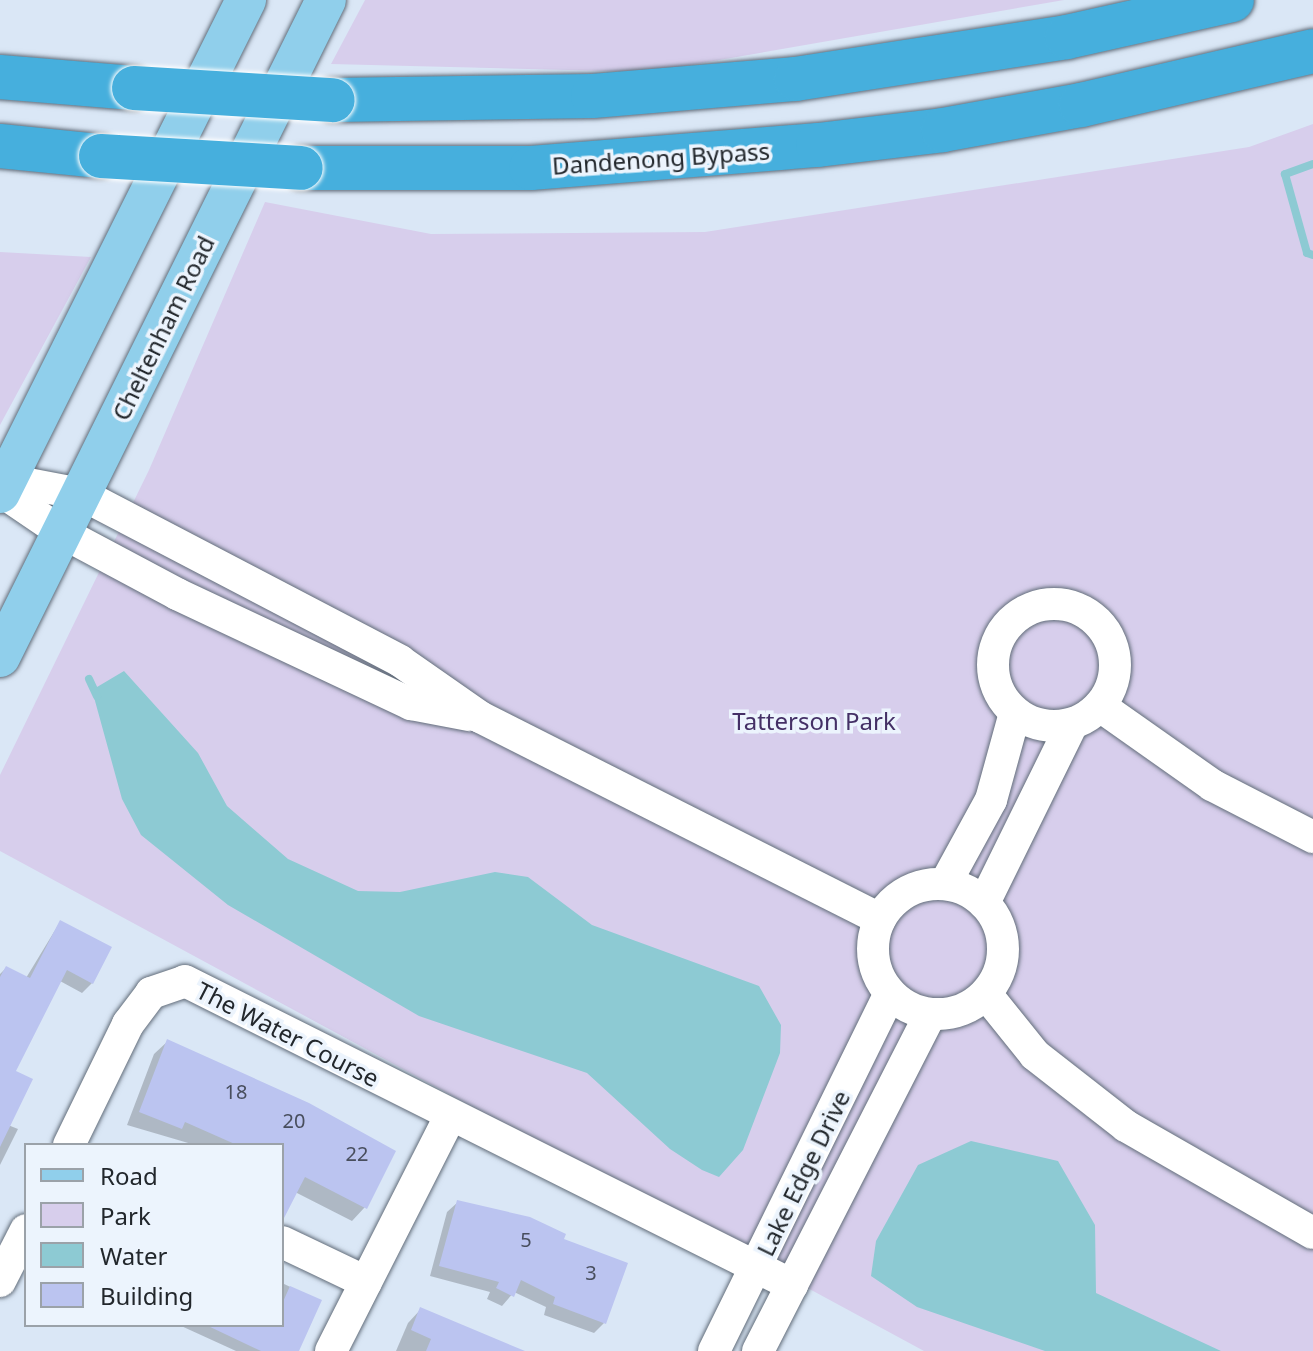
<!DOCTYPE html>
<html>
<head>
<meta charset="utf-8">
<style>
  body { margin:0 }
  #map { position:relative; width:1313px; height:1351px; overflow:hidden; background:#dae7f6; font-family:"Noto Sans",sans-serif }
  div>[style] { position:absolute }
  .green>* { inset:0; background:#d7ceec }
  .water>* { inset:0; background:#8dcad3 }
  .shadow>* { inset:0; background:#0003 }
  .stream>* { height:8px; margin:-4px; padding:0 4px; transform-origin:4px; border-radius:4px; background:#8dcad3 }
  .building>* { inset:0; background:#bbc4f0 }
  .roads { filter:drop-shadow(0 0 2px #626d7a) drop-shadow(0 0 2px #626d7a) }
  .minor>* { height:32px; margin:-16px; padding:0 16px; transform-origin:16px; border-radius:16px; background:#fff }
  .minor>.ring { margin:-16px; padding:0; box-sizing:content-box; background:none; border:32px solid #fff; border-radius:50% }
  .major>* { height:40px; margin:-20px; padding:0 20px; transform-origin:20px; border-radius:20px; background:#90cfeb }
  .highway>* { height:44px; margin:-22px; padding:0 22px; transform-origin:22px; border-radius:22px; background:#46afdd }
  .bridges { filter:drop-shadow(0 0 2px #fff) drop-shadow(0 0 2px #fff) }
  .highway-bridge>* { height:44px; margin:-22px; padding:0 22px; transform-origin:22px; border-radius:22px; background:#46afdd }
  span { translate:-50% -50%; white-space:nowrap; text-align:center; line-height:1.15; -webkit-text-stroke:7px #ecf4fd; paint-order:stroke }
  .number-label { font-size:20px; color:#484e5d }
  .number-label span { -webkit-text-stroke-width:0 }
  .street-label { font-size:24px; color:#22272c }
  .park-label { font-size:24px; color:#443066 }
  .legend { position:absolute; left:24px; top:1143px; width:260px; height:184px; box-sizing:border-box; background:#ecf4fd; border:2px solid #9ba2a9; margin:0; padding:10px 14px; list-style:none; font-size:24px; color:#22272c }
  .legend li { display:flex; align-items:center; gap:16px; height:40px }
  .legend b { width:40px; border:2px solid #9ba2a9 }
</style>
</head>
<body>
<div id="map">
  <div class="green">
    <div style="clip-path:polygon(365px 0,1064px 0,650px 72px,331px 64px)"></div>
    <div style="clip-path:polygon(1313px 124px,1313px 1351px,924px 1351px,0 851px,0 775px,149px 470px,265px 202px,431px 234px,705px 232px,1249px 147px)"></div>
    <div style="clip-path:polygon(0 252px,91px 257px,0 425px)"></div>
  </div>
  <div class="water">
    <div style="clip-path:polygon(124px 671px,198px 753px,227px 806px,288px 859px,358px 891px,400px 892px,495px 872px,528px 877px,592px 925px,759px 986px,781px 1025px,780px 1053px,743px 1150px,719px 1177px,702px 1170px,670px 1149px,587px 1073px,419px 1016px,228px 905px,141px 835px,122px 799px,92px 690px)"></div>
    <div style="clip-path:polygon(971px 1141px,1058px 1161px,1095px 1225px,1096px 1293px,1221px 1351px,1045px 1351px,917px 1307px,871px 1276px,876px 1241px,918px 1165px)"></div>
  </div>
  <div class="shadow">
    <div style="clip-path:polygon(60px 922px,92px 983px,82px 993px,60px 981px,14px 1072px,8px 1125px,18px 1129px,0 1165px,0 974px,6px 968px,26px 978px)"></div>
    <div style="clip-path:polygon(168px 1041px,365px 1207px,352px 1221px,295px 1192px,282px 1212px,282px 1145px,195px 1145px,127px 1125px,154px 1054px)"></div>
    <div style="clip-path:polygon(458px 1202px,561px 1240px,604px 1323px,594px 1333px,544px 1315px,546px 1307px,514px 1292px,502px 1306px,487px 1299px,490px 1292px,430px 1276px,447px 1212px)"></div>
    <div style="clip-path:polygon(282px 1283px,320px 1301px,297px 1351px,236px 1351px,179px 1325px,282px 1325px)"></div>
    <div style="clip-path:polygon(421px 1309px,497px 1351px,396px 1351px,408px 1323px)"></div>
  </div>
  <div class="stream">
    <div style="left:1313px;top:164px;width:30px;rotate:160deg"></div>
    <div style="left:1285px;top:174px;width:82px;rotate:74.4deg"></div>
    <div style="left:1307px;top:253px;width:6px;rotate:18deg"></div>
    <div style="left:89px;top:679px;width:19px;rotate:65deg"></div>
  </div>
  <div class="building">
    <div style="clip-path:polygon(60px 920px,112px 947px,93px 984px,67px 970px,16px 1071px,33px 1079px,0 1147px,0 977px,6px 966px,30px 978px)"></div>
    <div style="clip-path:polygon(167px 1039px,309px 1103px,396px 1151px,367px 1209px,305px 1177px,282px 1222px,282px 1145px,237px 1145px,185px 1122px,182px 1129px,139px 1112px)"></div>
    <div style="clip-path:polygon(457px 1200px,530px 1217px,566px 1234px,564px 1239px,628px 1263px,606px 1324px,553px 1304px,555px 1297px,521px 1280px,514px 1297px,496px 1288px,499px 1282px,439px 1266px)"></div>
    <div style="clip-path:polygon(290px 1286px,322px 1300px,299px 1351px,261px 1351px,206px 1325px,282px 1325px,282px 1304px)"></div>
    <div style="clip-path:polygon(420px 1307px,525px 1351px,426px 1351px,431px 1339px,411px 1330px)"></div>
  </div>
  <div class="roads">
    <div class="minor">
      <div style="left:7px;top:480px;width:75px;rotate:10.7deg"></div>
      <div style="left:81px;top:494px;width:360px;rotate:27.6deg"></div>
      <div style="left:400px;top:661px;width:98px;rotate:35deg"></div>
      <div style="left:480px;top:717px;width:448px;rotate:26.8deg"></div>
      <div style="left:1px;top:491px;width:73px;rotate:34.3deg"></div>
      <div style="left:61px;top:532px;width:132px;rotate:28.1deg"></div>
      <div style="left:177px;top:594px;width:259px;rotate:25.2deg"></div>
      <div style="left:411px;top:704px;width:59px;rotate:10.7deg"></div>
      <div class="ring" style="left:993px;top:604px;width:90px;height:90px"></div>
      <div style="left:1100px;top:706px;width:137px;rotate:35.2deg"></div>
      <div style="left:1212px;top:785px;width:114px;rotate:27.2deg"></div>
      <div class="ring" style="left:873px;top:884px;width:98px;height:98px"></div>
      <div style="left:945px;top:884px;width:96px;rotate:-61.3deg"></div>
      <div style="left:991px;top:800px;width:90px;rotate:-74.6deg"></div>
      <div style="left:984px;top:903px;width:197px;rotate:-63.8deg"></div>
      <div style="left:986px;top:994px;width:78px;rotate:51.2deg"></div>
      <div style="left:1035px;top:1055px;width:115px;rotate:38deg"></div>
      <div style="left:1126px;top:1126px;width:215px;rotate:29.8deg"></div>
      <div style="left:69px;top:1145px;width:135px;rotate:-64deg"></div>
      <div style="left:128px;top:1024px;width:39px;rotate:-53deg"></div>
      <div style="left:151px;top:993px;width:36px;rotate:-19deg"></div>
      <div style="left:185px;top:981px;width:679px;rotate:26.6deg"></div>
      <div style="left:282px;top:1242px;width:93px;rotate:25.5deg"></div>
      <div style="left:0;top:1281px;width:57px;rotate:-63deg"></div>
      <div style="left:331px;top:1351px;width:263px;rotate:-63.1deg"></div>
      <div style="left:714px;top:1351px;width:398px;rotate:-63.8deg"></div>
      <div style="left:758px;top:1351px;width:377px;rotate:-62.9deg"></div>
    </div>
    <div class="major">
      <div style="left:0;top:493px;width:551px;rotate:-63.48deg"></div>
      <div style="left:0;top:657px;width:733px;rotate:-63.61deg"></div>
    </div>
    <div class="highway">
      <div style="left:0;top:77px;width:134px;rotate:4.7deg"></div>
      <div style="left:333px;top:100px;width:260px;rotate:-0.9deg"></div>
      <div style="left:593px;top:96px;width:204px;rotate:-4.8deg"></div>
      <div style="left:796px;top:79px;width:274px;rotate:-8.8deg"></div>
      <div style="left:1067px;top:37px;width:169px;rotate:-12.6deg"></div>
      <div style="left:0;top:146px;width:101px;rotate:5.7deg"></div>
      <div style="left:301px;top:168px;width:230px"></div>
      <div style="left:531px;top:168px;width:288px;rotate:-4.6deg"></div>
      <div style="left:818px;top:145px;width:126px;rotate:-6.8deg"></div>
      <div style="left:943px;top:130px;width:140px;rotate:-10.3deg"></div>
      <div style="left:1081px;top:105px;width:238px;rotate:-13.1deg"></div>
    </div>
  </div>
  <div class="bridges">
    <div class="highway-bridge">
      <div style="left:134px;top:88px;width:199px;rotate:3.5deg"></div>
      <div style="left:101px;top:156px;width:200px;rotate:3.4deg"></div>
    </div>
  </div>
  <div class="number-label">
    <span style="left:236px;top:1091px">18</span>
    <span style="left:294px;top:1120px">20</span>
    <span style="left:357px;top:1153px">22</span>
    <span style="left:526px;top:1239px">5</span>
    <span style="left:591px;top:1272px">3</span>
  </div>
  <div class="street-label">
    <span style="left:661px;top:158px;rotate:-4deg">Dandenong Bypass</span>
    <span style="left:163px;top:328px;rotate:-64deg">Cheltenham Road</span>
    <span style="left:288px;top:1034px;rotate:27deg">The Water Course</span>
    <span style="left:803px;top:1173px;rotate:-64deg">Lake Edge Drive</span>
  </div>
  <div class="park-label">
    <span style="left:814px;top:721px">Tatterson Park</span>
  </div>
  <ul class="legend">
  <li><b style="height:10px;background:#90cfeb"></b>Road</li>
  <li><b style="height:22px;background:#d7ceec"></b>Park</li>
  <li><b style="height:22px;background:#8dcad3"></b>Water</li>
  <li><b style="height:22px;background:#bbc4f0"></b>Building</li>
  </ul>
</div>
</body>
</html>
